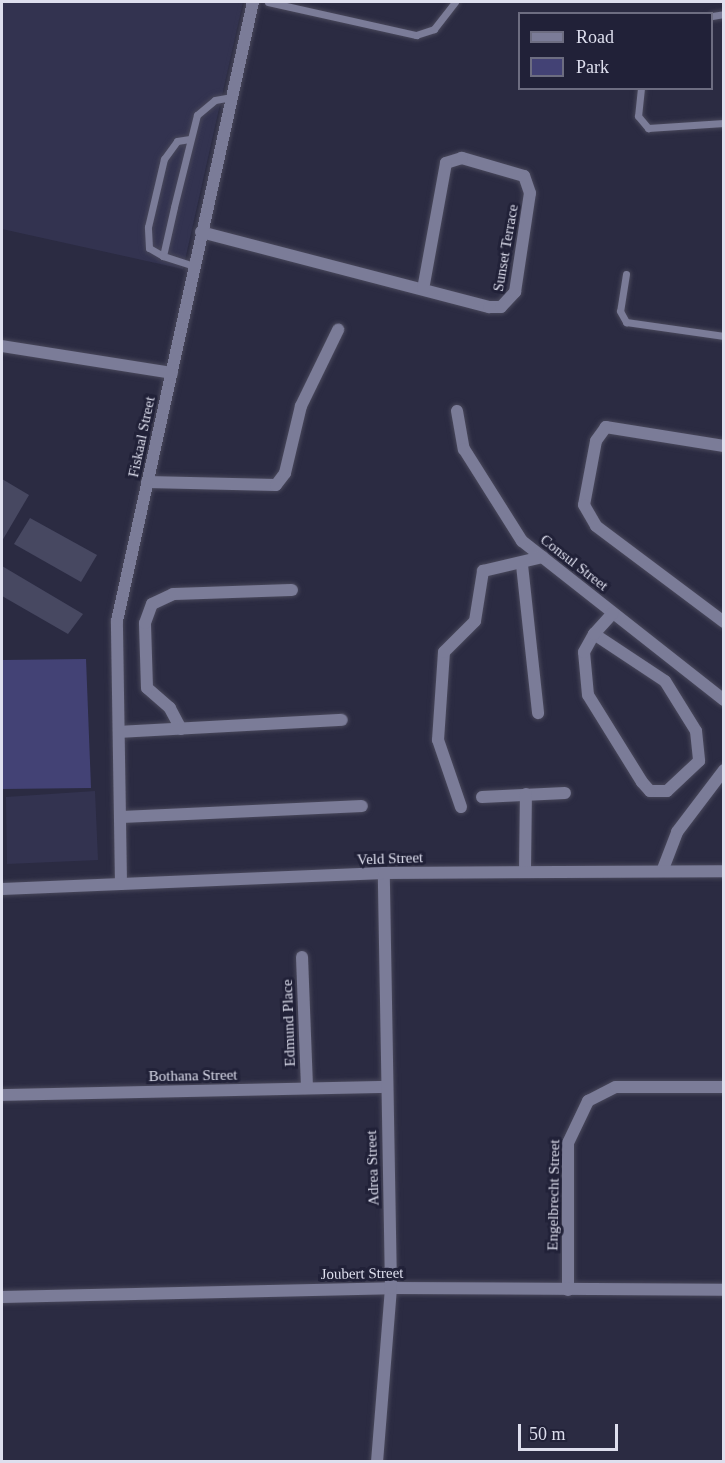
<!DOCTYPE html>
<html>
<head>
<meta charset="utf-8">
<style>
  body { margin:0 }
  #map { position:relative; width:725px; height:1463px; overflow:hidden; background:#2b2b42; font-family:Georgia,serif }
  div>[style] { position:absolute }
  .built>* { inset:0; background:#333350 }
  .green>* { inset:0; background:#434275 }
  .building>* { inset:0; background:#474861 }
  .roads { filter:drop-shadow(0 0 2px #49485b) drop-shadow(0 0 2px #49485b) }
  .service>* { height:7px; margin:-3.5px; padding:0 3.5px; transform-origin:3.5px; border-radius:3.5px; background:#7b7c98 }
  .minor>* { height:12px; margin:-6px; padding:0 6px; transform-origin:6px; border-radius:6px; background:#7b7c98 }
  .tertiary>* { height:12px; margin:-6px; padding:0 6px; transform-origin:6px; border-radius:6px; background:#7b7c98 }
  span { translate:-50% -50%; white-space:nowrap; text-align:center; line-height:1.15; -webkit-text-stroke:6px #212138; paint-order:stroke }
  .street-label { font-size:15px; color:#dedfee }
  .frame { position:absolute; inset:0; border:3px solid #dedfee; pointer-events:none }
  .legend { position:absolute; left:518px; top:12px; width:195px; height:78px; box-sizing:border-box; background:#212138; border:2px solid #6d6d81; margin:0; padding:8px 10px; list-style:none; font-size:18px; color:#dedfee }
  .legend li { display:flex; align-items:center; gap:12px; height:30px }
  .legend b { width:30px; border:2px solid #6d6d81 }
  .scale { position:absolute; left:518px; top:1424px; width:100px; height:27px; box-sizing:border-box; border:3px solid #dedfee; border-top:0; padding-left:8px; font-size:18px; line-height:21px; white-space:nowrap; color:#dedfee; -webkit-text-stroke:4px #212138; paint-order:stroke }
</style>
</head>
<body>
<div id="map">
  <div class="built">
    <div style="clip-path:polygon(2px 2px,243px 2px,183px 269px,2px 229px)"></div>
    <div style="clip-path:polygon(95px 791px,98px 860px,7px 864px,6px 797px)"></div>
  </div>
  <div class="green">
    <div style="clip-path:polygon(86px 659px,91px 788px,2px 789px,2px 660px)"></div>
  </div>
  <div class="building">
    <div style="clip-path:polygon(2px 479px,29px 495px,2px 541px)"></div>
    <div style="clip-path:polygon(30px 518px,97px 555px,81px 582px,14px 544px)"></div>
    <div style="clip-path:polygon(2px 566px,83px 614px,68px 634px,2px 596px)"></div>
  </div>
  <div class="roads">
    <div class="service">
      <div style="left:268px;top:2px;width:152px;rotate:12.6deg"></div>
      <div style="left:416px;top:35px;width:19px;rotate:-18deg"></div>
      <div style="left:434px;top:29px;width:34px;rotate:-52deg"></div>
      <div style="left:712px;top:16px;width:12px;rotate:-9deg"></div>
      <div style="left:641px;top:88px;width:28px;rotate:96deg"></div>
      <div style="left:638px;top:116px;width:16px;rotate:50deg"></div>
      <div style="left:648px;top:128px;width:76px;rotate:-3.8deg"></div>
      <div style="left:163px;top:256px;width:16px;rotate:-150deg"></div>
      <div style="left:149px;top:248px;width:21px;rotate:-93deg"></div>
      <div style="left:148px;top:227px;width:70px;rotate:-76.8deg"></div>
      <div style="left:164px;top:159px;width:22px;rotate:-54deg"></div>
      <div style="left:177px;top:141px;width:13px;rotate:-9deg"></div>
      <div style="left:194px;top:266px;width:33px;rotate:-162deg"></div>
      <div style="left:163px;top:256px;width:50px;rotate:-77.3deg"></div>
      <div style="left:174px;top:207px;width:95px;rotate:-76deg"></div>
      <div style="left:197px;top:115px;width:23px;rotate:-40deg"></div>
      <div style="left:215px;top:100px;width:17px;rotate:-10deg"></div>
      <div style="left:626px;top:274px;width:37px;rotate:99deg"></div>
      <div style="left:620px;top:311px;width:13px;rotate:61deg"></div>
      <div style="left:626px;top:322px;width:99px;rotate:8.1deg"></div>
    </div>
    <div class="minor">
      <div style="left:201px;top:232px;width:298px;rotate:14.6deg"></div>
      <div style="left:489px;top:307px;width:12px"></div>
      <div style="left:501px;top:307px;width:21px;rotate:-47deg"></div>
      <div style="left:515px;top:292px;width:100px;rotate:-81.4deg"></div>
      <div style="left:530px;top:193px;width:18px;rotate:-109deg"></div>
      <div style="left:524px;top:176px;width:65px;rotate:-163.8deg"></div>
      <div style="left:462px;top:158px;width:17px;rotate:163deg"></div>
      <div style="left:446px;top:163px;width:128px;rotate:100.3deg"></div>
      <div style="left:2px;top:346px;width:172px;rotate:9deg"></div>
      <div style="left:457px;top:411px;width:39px;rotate:80deg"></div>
      <div style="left:464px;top:449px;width:109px;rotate:57.8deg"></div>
      <div style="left:522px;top:541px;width:257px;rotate:38.2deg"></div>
      <div style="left:724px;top:446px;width:120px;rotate:-170.9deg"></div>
      <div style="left:606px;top:427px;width:17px;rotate:126deg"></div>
      <div style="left:596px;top:441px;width:65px;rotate:100.6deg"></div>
      <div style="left:584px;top:505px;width:24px;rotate:60deg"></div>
      <div style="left:596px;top:526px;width:160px;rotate:36.9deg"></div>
      <div style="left:147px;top:482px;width:129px;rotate:1.3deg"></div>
      <div style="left:276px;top:485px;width:15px;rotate:-53deg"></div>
      <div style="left:285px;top:473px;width:69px;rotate:-76.6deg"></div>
      <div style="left:301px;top:406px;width:85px;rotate:-64deg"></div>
      <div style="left:522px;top:565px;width:149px;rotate:83.8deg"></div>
      <div style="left:594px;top:634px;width:85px;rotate:33.5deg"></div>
      <div style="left:665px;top:681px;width:59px;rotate:58.2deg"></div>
      <div style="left:696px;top:731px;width:30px;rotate:84deg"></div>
      <div style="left:699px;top:761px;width:44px;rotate:136.8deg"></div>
      <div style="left:667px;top:791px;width:17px;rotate:180deg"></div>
      <div style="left:650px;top:791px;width:12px;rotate:-132deg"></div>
      <div style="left:642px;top:782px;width:102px;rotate:-121.8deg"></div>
      <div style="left:588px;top:695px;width:43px;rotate:-95.3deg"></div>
      <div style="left:584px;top:652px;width:21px;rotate:-61deg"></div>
      <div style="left:594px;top:634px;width:28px;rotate:-48deg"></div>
      <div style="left:181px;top:729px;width:24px;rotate:-118deg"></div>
      <div style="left:170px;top:708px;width:30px;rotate:-139deg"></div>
      <div style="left:147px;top:688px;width:65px;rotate:-91.8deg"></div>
      <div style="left:145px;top:623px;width:20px;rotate:-70deg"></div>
      <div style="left:152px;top:604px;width:23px;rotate:-25deg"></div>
      <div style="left:173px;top:594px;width:119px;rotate:-1.9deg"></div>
      <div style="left:119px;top:732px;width:223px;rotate:-3.1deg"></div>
      <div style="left:482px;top:797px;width:83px;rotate:-2.8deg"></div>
      <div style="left:461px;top:807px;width:71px;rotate:-108.9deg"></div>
      <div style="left:438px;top:740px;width:88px;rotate:-86.1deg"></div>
      <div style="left:444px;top:652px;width:44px;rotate:-45deg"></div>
      <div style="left:475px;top:621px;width:51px;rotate:-80.9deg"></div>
      <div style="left:483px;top:571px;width:61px;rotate:-13.3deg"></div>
      <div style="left:122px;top:817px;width:240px;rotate:-2.6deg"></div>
      <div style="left:663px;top:869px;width:40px;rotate:-69deg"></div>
      <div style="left:677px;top:832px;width:78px;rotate:-52.8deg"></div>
      <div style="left:525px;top:871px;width:77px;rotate:-89.3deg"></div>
      <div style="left:121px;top:884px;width:263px;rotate:-90.9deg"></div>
      <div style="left:117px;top:621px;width:634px;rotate:-77.61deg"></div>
      <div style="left:302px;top:957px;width:131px;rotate:87.8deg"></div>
      <div style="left:2px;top:1095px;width:383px;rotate:-1.2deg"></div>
      <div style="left:568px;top:1290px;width:147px;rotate:-90deg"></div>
      <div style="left:568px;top:1143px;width:47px;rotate:-64.5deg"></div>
      <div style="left:588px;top:1101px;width:31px;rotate:-27deg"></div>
      <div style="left:616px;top:1087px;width:108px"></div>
      <div style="left:2px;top:1297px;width:389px;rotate:-1.3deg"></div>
      <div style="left:391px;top:1288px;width:333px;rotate:0.3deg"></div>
      <div style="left:377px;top:1462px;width:175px;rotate:-85.4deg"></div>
      <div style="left:391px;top:1288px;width:415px;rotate:-91deg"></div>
    </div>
    <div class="tertiary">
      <div style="left:2px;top:889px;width:382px;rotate:-2.4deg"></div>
      <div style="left:384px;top:873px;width:340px;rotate:-0.3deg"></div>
    </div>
  </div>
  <div class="street-label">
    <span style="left:506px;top:248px;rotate:-80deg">Sunset Terrace</span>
    <span style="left:142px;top:437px;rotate:-78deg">Fiskaal Street</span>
    <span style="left:574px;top:563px;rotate:38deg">Consul Street</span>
    <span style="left:390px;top:859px;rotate:-2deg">Veld Street</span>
    <span style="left:289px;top:1023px;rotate:-92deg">Edmund Place</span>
    <span style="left:193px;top:1076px;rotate:-1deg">Bothana Street</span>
    <span style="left:373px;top:1168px;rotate:-92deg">Adrea Street</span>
    <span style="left:554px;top:1195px;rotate:-89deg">Engelbrecht Street</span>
    <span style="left:362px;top:1274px;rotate:-1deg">Joubert Street</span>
  </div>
  <div class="frame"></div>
  <ul class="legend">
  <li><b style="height:8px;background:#7b7c98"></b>Road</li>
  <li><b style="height:16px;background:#434275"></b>Park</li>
  </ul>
  <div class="scale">50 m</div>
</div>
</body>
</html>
